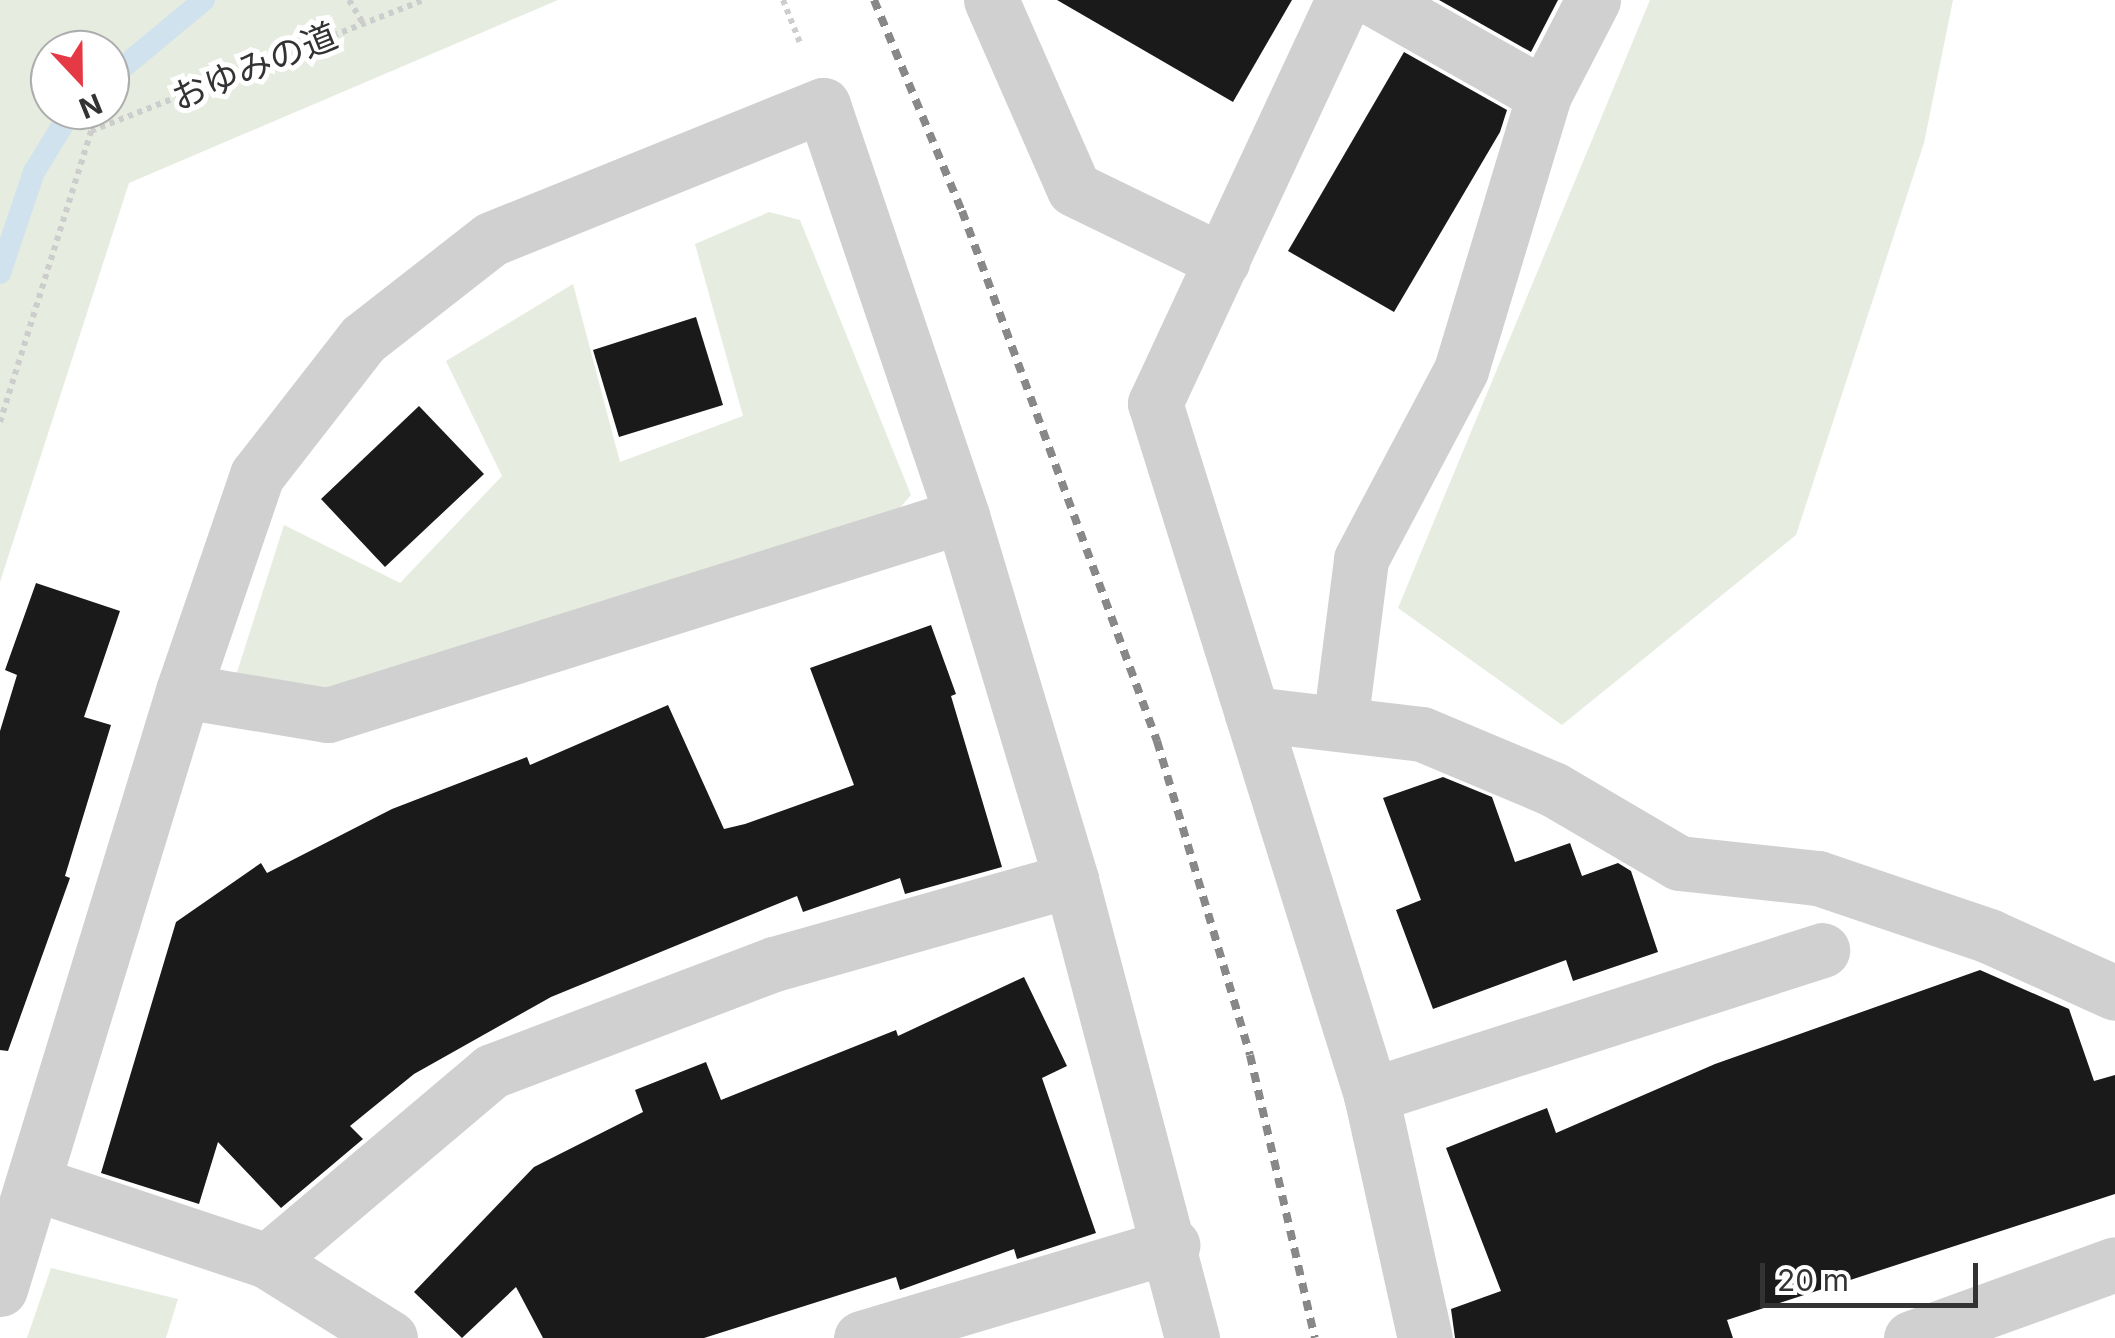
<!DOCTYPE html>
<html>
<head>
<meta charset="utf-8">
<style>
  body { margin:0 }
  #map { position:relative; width:2115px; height:1338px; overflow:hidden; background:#fff; font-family:Inter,"Noto Sans JP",sans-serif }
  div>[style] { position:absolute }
  .green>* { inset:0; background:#e6ecdf }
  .stream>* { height:22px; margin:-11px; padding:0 11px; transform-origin:11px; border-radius:11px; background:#cfe2ee }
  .building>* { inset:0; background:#1a1a1a }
  .path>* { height:6px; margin-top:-3px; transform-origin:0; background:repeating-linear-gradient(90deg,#cdcdcd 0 5px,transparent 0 10px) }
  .minor>* { height:55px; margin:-27.5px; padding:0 27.5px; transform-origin:27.5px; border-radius:27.5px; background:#d0d0d0 }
  .rail>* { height:8px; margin-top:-4px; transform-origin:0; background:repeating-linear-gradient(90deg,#888 0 10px,transparent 0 18px) }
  span { translate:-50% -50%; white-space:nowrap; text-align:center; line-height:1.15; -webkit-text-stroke:10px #fff; paint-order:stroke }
  .street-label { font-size:35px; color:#333 }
  .north { position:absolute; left:30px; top:30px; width:100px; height:100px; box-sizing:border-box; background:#fff; border:2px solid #adadad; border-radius:50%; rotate:158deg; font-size:28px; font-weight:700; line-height:40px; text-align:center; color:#333 }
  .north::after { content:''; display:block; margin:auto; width:35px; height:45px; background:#e63946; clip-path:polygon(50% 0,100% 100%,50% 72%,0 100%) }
  .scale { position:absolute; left:1760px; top:1263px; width:218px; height:45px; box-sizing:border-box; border:5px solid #333; border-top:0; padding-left:12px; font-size:30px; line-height:35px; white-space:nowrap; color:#333; -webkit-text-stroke:8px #fff; paint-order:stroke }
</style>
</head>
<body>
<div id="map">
  <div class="green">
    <div style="clip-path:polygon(evenodd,0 0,558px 0,129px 183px,0 582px,0 0,50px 50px,110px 50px,110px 110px,50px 110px,50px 50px)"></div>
    <div style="clip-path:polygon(1650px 0,1953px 0,1924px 143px,1796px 535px,1562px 725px,1398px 608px)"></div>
    <div style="clip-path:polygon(769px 212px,800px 220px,911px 495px,876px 535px,354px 708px,231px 691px,284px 525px,400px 583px,502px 476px,446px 361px,573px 284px,620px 462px,743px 416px,695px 244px)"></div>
    <div style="clip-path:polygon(51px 1268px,178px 1299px,166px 1338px,27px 1338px)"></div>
  </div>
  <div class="stream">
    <div style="left:110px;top:78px;width:122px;rotate:-39.7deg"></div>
    <div style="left:0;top:273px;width:107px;rotate:-71.4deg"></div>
    <div style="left:34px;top:172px;width:73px;rotate:-58.5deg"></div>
  </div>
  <div class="building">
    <div style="clip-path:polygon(1057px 0,1292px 0,1233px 102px)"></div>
    <div style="clip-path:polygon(1439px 0,1558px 0,1531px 52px)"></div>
    <div style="clip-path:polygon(1404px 52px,1507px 110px,1500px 132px,1394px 312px,1288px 251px)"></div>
    <div style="clip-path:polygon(696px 317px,723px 405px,619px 437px,593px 350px)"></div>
    <div style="clip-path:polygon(419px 406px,484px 474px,385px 567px,321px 499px)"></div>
    <div style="clip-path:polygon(36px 583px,120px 611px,84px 717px,111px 725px,65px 876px,70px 878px,8px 1051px,0 1050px,0 731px,17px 675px,5px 670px)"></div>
    <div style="clip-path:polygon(931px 625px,956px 694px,951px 696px,1002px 867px,905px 894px,900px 878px,803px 912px,797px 896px,551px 997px,414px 1074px,350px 1126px,363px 1139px,281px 1208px,218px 1142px,199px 1204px,101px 1173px,176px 922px,261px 863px,267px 873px,392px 809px,527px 757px,530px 765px,668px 705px,724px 829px,745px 824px,854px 785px,810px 668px)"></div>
    <div style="clip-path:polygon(1443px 777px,1492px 797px,1515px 862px,1570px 843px,1582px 876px,1618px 863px,1631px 871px,1658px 952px,1573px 981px,1566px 960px,1433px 1009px,1396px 910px,1421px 900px,1383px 798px)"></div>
    <div style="clip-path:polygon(1980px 970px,2069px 1009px,2094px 1081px,2115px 1075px,2115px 1194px,1727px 1320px,1733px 1338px,1455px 1338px,1451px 1309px,1501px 1291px,1446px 1148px,1547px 1108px,1556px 1133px,1715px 1064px)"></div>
    <div style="clip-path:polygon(1024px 977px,1067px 1066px,1042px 1078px,1096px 1233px,1017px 1259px,1014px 1249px,900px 1290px,896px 1277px,704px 1338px,543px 1338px,516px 1287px,462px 1338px,414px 1292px,534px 1167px,643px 1112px,635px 1090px,706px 1062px,721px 1100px,896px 1030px,898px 1036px)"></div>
  </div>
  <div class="path">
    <div style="left:349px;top:0;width:27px;rotate:59deg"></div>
    <div style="left:783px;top:0;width:46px;rotate:68.4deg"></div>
    <div style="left:0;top:422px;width:305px;rotate:-72.6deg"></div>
    <div style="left:91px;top:131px;width:357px;rotate:-21.5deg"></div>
  </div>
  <div class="minor">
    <div style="left:991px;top:0;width:206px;rotate:66.3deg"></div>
    <div style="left:1074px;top:189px;width:165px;rotate:25.9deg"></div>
    <div style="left:1343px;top:0;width:445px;rotate:115deg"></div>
    <div style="left:1155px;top:403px;width:725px;rotate:72.66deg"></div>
    <div style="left:1371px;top:1095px;width:249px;rotate:77.5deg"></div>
    <div style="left:1376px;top:0;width:193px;rotate:29.5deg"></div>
    <div style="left:1544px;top:95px;width:107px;rotate:-62.7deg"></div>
    <div style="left:183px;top:691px;width:147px;rotate:9.4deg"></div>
    <div style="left:328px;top:715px;width:664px;rotate:-17.43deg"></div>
    <div style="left:1252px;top:714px;width:171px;rotate:6.7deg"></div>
    <div style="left:1422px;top:734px;width:142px;rotate:22.8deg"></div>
    <div style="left:1553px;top:789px;width:146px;rotate:30.4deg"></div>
    <div style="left:1679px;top:863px;width:140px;rotate:6.2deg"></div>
    <div style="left:1818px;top:878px;width:181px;rotate:18.7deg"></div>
    <div style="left:1989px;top:936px;width:138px;rotate:24.3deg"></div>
    <div style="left:1340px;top:724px;width:166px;rotate:-82.7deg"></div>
    <div style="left:1361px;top:559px;width:214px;rotate:-62.1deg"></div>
    <div style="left:1461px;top:370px;width:287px;rotate:-73.2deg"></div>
    <div style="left:1371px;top:1095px;width:474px;rotate:-17.8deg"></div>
    <div style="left:33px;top:1183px;width:247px;rotate:18.4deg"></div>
    <div style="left:267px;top:1261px;width:145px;rotate:32deg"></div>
    <div style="left:267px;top:1261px;width:294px;rotate:-40.2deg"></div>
    <div style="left:492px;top:1071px;width:302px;rotate:-20.8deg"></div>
    <div style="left:774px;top:964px;width:309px;rotate:-15.8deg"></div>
    <div style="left:0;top:1289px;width:625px;rotate:-72.98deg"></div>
    <div style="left:183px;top:691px;width:228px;rotate:-71.1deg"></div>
    <div style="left:257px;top:475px;width:172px;rotate:-52.1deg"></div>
    <div style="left:363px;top:339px;width:162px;rotate:-38deg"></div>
    <div style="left:491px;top:239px;width:358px;rotate:-22deg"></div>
    <div style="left:823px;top:105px;width:434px;rotate:71.3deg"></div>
    <div style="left:962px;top:516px;width:380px;rotate:73.3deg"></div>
    <div style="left:1071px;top:880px;width:474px;rotate:75.2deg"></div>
    <div style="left:861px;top:1338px;width:325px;rotate:-16.6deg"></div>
    <div style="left:1911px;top:1338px;width:217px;rotate:-19.9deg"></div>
  </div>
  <div class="rail">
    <div style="left:874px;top:0;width:229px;rotate:67.4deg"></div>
    <div style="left:962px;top:211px;width:565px;rotate:69.8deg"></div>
    <div style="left:1157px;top:741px;width:327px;rotate:73.5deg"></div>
    <div style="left:1250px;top:1055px;width:290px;rotate:77.1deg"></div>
  </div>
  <div class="street-label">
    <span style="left:254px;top:66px;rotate:-22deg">おゆみの道</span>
  </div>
  <div class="north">N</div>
  <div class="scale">20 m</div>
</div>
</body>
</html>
